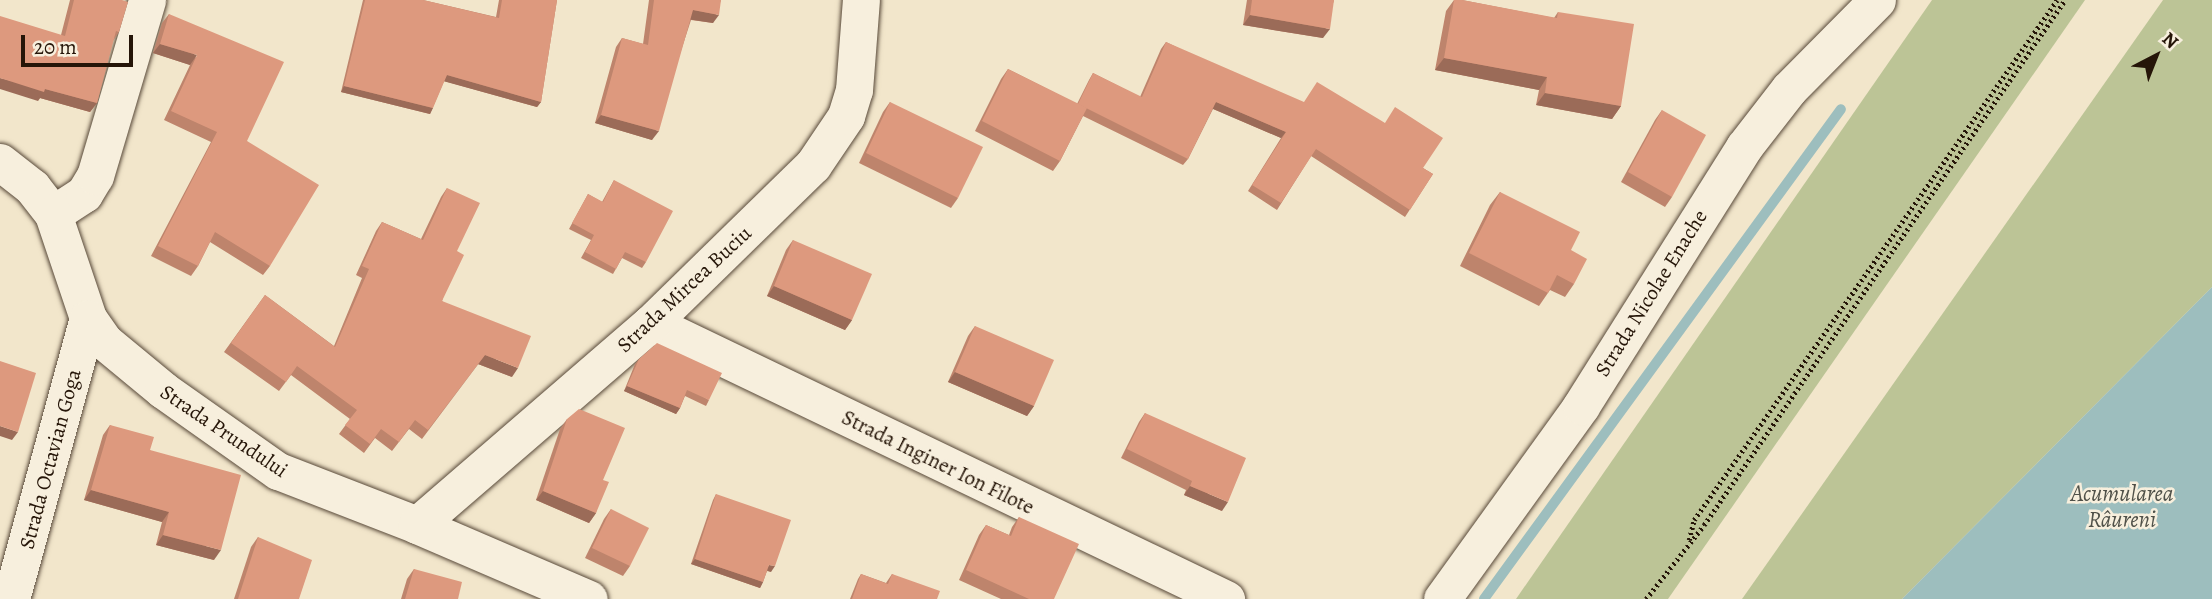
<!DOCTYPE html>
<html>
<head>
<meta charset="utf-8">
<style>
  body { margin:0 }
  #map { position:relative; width:2212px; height:599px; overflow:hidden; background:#f2e6cb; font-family:Alegreya,serif }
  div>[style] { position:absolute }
  .green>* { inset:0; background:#bcc496 }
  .water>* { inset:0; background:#9dbebe }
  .stream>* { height:10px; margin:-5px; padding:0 5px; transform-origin:5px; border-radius:5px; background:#9dbebe }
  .path>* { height:4.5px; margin-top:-2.25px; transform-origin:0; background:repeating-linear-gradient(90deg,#251508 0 2px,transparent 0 5.5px) }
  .roads { filter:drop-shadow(0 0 2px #584939) drop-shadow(0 0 2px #584939) }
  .minor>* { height:37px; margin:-18.5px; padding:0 18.5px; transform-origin:18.5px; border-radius:18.5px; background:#f7efdd }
  .wall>* { inset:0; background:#be846c }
  .shaded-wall>* { inset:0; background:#9b6b58 }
  .building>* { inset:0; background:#dd997e }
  span { translate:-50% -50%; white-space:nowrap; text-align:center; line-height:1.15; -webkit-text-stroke:5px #f7efdd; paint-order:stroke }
  .street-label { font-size:21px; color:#251508 }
  .water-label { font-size:23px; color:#4f5048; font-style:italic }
  .north { position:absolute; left:2121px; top:21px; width:70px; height:70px; -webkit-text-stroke:5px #f7efdd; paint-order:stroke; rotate:42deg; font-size:19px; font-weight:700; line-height:28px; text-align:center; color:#251508 }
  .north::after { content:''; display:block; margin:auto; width:24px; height:32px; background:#251508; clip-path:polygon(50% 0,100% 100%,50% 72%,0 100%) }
  .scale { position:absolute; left:21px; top:35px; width:112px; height:32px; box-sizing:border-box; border:4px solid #251508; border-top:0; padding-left:9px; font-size:21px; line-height:24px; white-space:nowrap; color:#251508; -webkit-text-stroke:5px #f7efdd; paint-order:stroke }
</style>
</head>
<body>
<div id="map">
  <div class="green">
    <div style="clip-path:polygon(1932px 0,2085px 0,1668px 599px,1516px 599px)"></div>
    <div style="clip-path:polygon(2163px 0,2212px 0,2212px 287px,1902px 599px,1742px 599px)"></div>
  </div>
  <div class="water">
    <div style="clip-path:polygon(2212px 287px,2212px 599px,1902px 599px)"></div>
  </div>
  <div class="stream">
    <div style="left:1484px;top:599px;width:606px;rotate:-53.92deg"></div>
  </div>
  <div class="path">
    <div style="left:1689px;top:540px;width:21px;rotate:-76deg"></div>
    <div style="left:1694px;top:520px;width:634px;rotate:-55.08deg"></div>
    <div style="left:1646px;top:599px;width:94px;rotate:-51.9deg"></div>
    <div style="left:1704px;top:525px;width:637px;rotate:-55.49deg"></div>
  </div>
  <div class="roads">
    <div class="minor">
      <div style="left:0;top:162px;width:41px;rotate:38deg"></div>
      <div style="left:32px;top:187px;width:34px;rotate:52deg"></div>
      <div style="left:53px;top:214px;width:110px;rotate:71.4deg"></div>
      <div style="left:88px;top:318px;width:29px;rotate:55deg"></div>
      <div style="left:105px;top:342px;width:75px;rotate:39.6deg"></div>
      <div style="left:163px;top:390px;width:141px;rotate:35.2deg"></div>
      <div style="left:278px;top:471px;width:149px;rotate:21.2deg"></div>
      <div style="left:417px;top:525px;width:187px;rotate:23.3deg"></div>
      <div style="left:53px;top:214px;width:37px;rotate:-33deg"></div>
      <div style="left:84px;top:194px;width:21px;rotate:-59deg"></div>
      <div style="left:95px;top:176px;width:184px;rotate:-73.5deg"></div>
      <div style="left:651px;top:323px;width:638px;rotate:25.64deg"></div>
      <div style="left:417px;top:525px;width:309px;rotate:-40.8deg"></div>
      <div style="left:651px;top:323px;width:226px;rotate:-44.3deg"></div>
      <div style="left:813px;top:165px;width:59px;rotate:-56deg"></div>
      <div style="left:846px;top:116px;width:27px;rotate:-73deg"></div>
      <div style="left:854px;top:90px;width:90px;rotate:-85.6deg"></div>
      <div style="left:11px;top:599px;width:291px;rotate:-74.7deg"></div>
      <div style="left:1442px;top:599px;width:238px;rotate:-54.2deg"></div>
      <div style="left:1581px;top:406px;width:306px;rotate:-57.8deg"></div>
      <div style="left:1744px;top:147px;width:73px;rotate:-52.2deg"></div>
      <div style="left:1789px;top:89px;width:125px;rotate:-45.3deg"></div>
    </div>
  </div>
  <div class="wall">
    <div style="clip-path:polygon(70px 0,122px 0,119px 32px,113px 41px,97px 103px,90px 112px,40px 98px,38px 101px,61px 35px)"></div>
    <div style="clip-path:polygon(363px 0,423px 0,496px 17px,499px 0,557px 0,541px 102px,537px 107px,444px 81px,430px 114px,341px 92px)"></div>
    <div style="clip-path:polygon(649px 0,721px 0,713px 23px,691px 20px,652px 140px,595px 123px,616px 47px,622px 38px,643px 44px)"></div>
    <div style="clip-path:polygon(1247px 0,1334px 0,1323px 38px,1243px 25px)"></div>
    <div style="clip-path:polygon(1454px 0,1462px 0,1554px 18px,1558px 12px,1621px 106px,1612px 119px,1536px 105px,1539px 90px,1435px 70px,1446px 11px)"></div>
    <div style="clip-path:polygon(169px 14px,247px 141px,270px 266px,263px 275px,210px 242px,198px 266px,191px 276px,151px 256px,211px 142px,164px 120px,190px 65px,153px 53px,162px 23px)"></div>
    <div style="clip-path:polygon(1166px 42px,1423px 168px,1433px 174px,1405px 217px,1311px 156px,1277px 210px,1248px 191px,1281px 138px,1213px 109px,1188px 159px,1183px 165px,1083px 116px,1060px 161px,1053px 171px,975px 131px,1001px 79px,1008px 69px,1077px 104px,1089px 80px,1093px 73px,1140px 97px,1161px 49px)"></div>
    <div style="clip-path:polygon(890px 102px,958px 198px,951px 208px,859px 163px,883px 112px)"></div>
    <div style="clip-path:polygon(1662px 110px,1672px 197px,1665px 207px,1621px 182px,1655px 120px)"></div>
    <div style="clip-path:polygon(614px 180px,646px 262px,642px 268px,622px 258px,613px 274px,581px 258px,591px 240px,569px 229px,588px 194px,602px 202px)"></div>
    <div style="clip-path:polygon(447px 188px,457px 251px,442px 301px,512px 377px,478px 364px,422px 439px,409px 429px,392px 451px,375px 438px,364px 453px,339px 434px,350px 419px,291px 375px,279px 391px,224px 352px,265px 295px,334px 346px,362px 278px,356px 275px,376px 231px,382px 222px,421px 239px,441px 197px)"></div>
    <div style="clip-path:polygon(1500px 192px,1571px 250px,1574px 284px,1565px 297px,1550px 290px,1539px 306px,1460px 266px,1490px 205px)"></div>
    <div style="clip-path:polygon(793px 240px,852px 320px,845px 330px,767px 296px,786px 250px)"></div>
    <div style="clip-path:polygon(975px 326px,1034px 406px,1027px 416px,948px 382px,968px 336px)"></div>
    <div style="clip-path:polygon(639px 359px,709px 400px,706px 406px,685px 396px,680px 408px,676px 414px,624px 391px,635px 364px)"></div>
    <div style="clip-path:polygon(1145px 413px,1222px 511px,1184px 495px,1186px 490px,1121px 458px,1139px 422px)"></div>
    <div style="clip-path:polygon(567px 419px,603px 480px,596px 513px,589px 523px,536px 500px,560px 429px)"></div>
    <div style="clip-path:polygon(110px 425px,150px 450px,214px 560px,156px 545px,162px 522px,84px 500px,103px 435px)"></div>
    <div style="clip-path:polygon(716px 494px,771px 572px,767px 571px,763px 582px,760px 588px,691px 564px,713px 500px)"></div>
    <div style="clip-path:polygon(611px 509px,630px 566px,623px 576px,585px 558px,604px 519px)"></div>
    <div style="clip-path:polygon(1019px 517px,1054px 599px,1001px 599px,959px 580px,979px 535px,986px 525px,1009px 535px,1012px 527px)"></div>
    <div style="clip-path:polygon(258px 537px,299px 599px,234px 599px,251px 547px)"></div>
    <div style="clip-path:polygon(414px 569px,458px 599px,401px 599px,407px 579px)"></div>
    <div style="clip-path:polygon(861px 574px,886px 583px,892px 574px,937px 599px,850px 599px,858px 579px)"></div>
  </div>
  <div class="shaded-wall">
    <div style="clip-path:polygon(693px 10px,719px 15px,713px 23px,687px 19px)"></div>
    <div style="clip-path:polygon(1250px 15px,1330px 29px,1323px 38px,1243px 25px)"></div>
    <div style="clip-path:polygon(160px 44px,197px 55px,190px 65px,153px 53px)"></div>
    <div style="clip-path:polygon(1444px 58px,1547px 77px,1539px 90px,1435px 70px)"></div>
    <div style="clip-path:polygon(447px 75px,541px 102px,537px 107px,443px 81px)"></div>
    <div style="clip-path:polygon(0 78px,45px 89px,97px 103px,90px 112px,40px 98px,38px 101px,0 89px)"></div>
    <div style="clip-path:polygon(344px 86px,433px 108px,430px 114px,341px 92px)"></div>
    <div style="clip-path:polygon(1545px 93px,1621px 106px,1612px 119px,1536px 105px)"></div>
    <div style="clip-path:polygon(1216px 102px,1286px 132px,1281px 138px,1211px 108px)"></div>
    <div style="clip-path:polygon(601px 115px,659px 131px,652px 140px,595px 123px)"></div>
    <div style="clip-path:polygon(774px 286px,852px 320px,845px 330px,767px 296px)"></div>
    <div style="clip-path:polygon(485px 355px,518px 368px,512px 377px,478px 364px,422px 439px)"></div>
    <div style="clip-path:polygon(955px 372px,1034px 406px,1027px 416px,948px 382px)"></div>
    <div style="clip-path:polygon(627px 386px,680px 408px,676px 414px,624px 391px)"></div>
    <div style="clip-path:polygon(0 426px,18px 432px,12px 440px,0 436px)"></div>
    <div style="clip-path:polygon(1190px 486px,1228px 502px,1222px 511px,1184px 495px)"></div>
    <div style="clip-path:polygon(91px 490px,169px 512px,162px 522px,84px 500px)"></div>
    <div style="clip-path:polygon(543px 491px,596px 513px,589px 523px,536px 500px)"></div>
    <div style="clip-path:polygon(163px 535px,221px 550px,214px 560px,156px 545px)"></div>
    <div style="clip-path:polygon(695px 559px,763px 582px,760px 588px,691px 564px)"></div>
    <div style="clip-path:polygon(769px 565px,775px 566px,771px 572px,766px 570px)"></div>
  </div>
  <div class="building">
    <div style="clip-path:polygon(74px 0,122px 0,128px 2px,119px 32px,116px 31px,97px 103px,45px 89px,44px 92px,0 78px,0 16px,65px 36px)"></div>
    <div style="clip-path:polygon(365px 0,423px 0,499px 18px,502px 0,557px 0,541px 102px,447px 75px,433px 108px,344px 86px)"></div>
    <div style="clip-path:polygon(654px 0,721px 0,719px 15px,693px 10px,659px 131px,601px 115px,622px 38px,648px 45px)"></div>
    <div style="clip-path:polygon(1252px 0,1334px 0,1330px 29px,1250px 15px)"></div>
    <div style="clip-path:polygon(1454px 0,1462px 0,1557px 18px,1558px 12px,1634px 24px,1621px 106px,1545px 93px,1547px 77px,1444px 58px)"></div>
    <div style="clip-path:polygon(169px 14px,284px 62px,247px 141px,319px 185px,270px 266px,215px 232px,198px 266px,158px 246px,217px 132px,171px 111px,197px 55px,160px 44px)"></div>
    <div style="clip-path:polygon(1166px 42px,1304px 102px,1317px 82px,1385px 123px,1395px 107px,1443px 138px,1423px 168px,1433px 174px,1410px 210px,1316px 149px,1281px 203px,1252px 185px,1286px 132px,1216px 102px,1188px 159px,1078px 104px,1093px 73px,1142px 97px)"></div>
    <div style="clip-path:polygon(1008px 69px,1087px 108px,1060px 161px,982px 121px)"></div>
    <div style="clip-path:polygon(890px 102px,983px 147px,958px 198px,866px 153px)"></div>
    <div style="clip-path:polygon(1662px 110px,1706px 135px,1672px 197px,1628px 172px)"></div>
    <div style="clip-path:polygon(614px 180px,673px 211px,646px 262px,625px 252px,616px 269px,585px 252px,594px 235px,572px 223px,588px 194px,603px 202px)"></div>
    <div style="clip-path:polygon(447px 188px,480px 203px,457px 251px,464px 255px,442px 301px,531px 336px,518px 368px,485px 355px,428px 430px,415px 420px,399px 442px,381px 429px,370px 444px,345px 425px,357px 410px,297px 366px,286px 382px,231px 343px,265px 295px,335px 347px,369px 269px,362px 266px,382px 222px,423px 240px)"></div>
    <div style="clip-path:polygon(1500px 192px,1580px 232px,1571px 250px,1587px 259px,1574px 284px,1557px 275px,1548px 293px,1469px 253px)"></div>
    <div style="clip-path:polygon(793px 240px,872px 274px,852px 320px,774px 286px)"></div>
    <div style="clip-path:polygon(975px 326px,1054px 360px,1034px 406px,955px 372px)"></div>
    <div style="clip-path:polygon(657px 343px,722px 373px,709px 400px,687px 390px,680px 408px,627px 386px,639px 359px)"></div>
    <div style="clip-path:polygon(0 361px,36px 373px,18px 432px,0 426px)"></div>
    <div style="clip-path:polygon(579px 409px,625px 428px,603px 480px,609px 482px,596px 513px,543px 491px,567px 419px)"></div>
    <div style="clip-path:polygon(1145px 413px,1246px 458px,1228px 502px,1190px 486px,1192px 481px,1127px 449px)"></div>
    <div style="clip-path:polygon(110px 425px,154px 437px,150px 450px,241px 475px,221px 550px,163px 535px,169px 512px,91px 490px)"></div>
    <div style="clip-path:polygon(716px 494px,791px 520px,775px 566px,769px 565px,763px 582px,695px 559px)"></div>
    <div style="clip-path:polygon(611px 509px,649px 528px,630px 566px,592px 548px)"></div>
    <div style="clip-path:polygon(1019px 517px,1079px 544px,1054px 599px,1029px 599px,966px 570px,986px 525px,1011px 536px)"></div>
    <div style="clip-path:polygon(258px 537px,312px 560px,299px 599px,238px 599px)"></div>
    <div style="clip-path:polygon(414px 569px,462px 582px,458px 599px,405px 599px)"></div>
    <div style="clip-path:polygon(861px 574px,888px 584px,892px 574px,940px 591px,937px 599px,852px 599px)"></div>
  </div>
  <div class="street-label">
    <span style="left:684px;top:289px;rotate:-43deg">Strada Mircea Buciu</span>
    <span style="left:1651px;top:293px;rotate:-58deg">Strada Nicolae Enache</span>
    <span style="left:224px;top:431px;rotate:34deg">Strada Prundului</span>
    <span style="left:50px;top:459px;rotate:-75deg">Strada Octavian Goga</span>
    <span style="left:938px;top:462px;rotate:26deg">Strada Inginer Ion Filote</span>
  </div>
  <div class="water-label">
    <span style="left:2122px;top:507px">Acumularea<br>Râureni</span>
  </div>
  <div class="north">N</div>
  <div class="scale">20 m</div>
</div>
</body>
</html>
